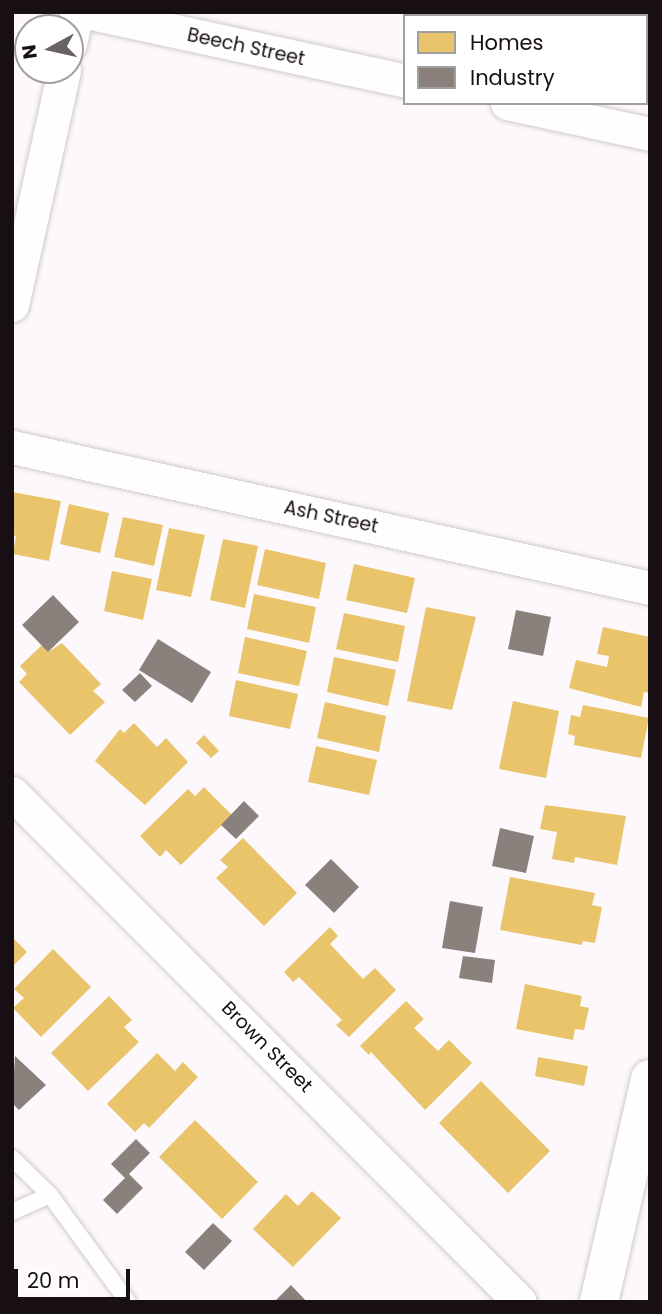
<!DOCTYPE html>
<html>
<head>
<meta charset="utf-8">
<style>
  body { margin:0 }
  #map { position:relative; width:662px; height:1314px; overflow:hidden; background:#fdf8fb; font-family:Poppins,sans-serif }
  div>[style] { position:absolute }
  .homes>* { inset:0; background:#e9c46a }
  .industry>* { inset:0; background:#8a817c }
  .roads { filter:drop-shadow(0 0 2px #d0cace) drop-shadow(0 0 2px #d0cace) }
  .lane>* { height:16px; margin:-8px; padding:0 8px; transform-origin:8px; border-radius:8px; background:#fffefe }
  .street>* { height:33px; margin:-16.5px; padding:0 16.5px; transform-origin:16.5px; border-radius:16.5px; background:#fffefe }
  .secondary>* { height:38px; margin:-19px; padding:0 19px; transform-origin:19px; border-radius:19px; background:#fffefe }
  span { translate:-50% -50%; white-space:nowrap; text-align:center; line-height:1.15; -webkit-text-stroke:7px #fff; paint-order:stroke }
  .street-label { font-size:19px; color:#170f14 }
  .frame { position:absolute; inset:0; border:14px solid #170f14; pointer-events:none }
  .legend { position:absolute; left:403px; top:14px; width:245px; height:91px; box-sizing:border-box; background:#fff; border:2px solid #a29fa1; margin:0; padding:9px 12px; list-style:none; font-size:21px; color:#170f14 }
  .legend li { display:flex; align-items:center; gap:14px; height:35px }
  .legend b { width:35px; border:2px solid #a29fa1 }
  .north { position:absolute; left:14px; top:14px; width:70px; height:70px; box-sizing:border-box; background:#fff; border:2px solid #a29fa1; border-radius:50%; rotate:262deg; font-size:19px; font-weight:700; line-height:28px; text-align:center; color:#170f14 }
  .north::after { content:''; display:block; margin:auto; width:24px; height:32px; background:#686165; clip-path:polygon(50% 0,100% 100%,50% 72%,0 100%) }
  .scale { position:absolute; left:14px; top:1269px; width:116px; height:32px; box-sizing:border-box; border:4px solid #170f14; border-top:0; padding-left:9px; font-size:21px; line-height:24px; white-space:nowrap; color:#170f14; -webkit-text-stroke:5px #fff; paint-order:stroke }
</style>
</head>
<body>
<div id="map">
  <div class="homes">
    <div style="clip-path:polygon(12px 492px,61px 501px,49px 561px,13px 554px,16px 536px,12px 535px)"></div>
    <div style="clip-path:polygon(69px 504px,109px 513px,100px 553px,60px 544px)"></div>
    <div style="clip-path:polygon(123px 517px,163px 525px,154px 566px,114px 557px)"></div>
    <div style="clip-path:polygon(169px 528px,205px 535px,191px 597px,156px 590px)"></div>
    <div style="clip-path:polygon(223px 539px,258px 546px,245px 608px,210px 600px)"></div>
    <div style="clip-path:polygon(265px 549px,326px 563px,319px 599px,257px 585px)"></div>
    <div style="clip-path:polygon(354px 564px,415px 578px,407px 613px,346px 600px)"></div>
    <div style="clip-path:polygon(112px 571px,152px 579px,143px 620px,104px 611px)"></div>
    <div style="clip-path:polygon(254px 594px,316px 607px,309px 643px,247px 629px)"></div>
    <div style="clip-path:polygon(426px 607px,476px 617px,452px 710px,407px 701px)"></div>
    <div style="clip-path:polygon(344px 613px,405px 626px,398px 662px,336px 649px)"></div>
    <div style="clip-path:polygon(603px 627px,650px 637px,650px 693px,644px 692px,641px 707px,569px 688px,576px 660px,607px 667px,609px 656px,597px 654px)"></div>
    <div style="clip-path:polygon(245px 637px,307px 651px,299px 686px,238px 673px)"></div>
    <div style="clip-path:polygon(62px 643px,101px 684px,93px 691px,105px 702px,70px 735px,19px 682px,27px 674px,20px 666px,42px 645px,48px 652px)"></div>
    <div style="clip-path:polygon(334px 657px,396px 670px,388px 706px,327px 692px)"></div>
    <div style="clip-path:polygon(236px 680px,298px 694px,290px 729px,229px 716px)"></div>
    <div style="clip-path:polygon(513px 701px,559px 711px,546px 778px,499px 769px)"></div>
    <div style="clip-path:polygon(325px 702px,386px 716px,379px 752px,317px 738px)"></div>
    <div style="clip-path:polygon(583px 705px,649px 718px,641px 758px,574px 745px,575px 736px,568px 734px,571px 715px,580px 717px)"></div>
    <div style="clip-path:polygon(134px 723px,157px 747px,166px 738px,188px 762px,145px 805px,95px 761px,120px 729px,124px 733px)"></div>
    <div style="clip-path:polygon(204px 735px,219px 751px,211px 758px,196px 743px)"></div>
    <div style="clip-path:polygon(316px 746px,377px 760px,369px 795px,308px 782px)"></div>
    <div style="clip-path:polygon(204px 787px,232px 815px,181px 865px,166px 850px,160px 857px,140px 836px,188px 789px,195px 796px)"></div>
    <div style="clip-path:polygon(545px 805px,626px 816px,617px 865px,575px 857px,574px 863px,552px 859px,557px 832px,540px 829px)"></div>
    <div style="clip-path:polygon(243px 838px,297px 893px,264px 926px,216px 878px,228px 867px,220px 860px)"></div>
    <div style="clip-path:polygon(510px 877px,595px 893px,592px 905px,602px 907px,595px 943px,583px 941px,582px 945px,500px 930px)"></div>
    <div style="clip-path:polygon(330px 927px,338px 936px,330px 944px,363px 979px,375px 968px,396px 990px,349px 1037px,336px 1025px,342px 1020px,299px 977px,293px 982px,284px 972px)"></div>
    <div style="clip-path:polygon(12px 937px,27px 952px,12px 967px)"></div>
    <div style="clip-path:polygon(53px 949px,91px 987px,41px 1037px,13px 1008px,24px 998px,14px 989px)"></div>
    <div style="clip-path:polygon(525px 984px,582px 996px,580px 1006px,589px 1008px,584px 1030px,575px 1029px,573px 1040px,516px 1029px)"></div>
    <div style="clip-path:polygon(109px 996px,132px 1020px,124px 1027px,139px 1042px,88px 1091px,51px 1053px)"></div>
    <div style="clip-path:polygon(406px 1001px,424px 1019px,414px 1028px,438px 1051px,449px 1040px,472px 1063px,425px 1110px,371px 1052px,369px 1055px,360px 1046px)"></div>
    <div style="clip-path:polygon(157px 1053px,175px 1071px,183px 1062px,198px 1077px,149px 1128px,144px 1123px,135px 1132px,107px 1104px)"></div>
    <div style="clip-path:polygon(538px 1057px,588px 1066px,584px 1086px,535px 1076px)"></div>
    <div style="clip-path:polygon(481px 1081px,550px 1151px,508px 1193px,439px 1123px)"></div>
    <div style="clip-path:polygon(195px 1120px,258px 1182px,222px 1219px,159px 1157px)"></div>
    <div style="clip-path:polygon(312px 1191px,341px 1218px,293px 1267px,253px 1229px,286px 1194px,298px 1206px)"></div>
  </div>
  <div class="industry">
    <div style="clip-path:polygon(53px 595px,79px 622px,48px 652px,22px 625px)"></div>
    <div style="clip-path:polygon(516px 610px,551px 617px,543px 656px,508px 649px)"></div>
    <div style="clip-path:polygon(158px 639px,211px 672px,192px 703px,139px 670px)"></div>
    <div style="clip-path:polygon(140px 673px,152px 686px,135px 702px,122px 690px)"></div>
    <div style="clip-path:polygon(244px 801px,259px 816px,236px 839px,221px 825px)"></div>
    <div style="clip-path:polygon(500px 828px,534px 836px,526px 873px,492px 866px)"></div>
    <div style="clip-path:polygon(331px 859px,359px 887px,334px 913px,305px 885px)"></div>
    <div style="clip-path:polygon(450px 901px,483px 907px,475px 953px,442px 948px)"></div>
    <div style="clip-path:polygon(463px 956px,495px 960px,492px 983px,459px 978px)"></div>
    <div style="clip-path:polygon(15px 1056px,46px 1085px,19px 1110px,12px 1103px)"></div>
    <div style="clip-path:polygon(136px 1139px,150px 1153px,129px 1174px,143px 1188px,117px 1214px,103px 1200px,125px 1178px,111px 1164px)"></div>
    <div style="clip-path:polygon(213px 1223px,232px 1241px,204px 1270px,185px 1252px)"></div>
    <div style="clip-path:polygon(291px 1285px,307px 1302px,274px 1302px)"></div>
  </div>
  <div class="roads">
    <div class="lane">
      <div style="left:12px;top:1158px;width:53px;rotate:44.2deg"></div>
      <div style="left:50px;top:1195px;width:42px;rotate:155.9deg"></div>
      <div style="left:50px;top:1195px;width:132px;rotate:53.9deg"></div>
    </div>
    <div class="street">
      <div style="left:87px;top:12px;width:325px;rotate:12.2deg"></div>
      <div style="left:70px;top:44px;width:33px;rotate:-78deg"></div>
      <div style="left:507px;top:103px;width:146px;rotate:12.2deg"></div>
      <div style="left:12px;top:305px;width:241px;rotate:-77.5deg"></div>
      <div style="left:12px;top:447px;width:653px;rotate:12.46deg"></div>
      <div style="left:12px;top:793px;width:719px;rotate:45.06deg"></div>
    </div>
    <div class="secondary">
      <div style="left:599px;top:1302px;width:229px;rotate:-77.1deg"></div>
    </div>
  </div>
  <div class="street-label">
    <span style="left:246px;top:47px;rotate:12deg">Beech Street</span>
    <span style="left:331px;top:517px;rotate:12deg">Ash Street</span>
    <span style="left:267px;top:1047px;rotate:45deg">Brown Street</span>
  </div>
  <div class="frame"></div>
  <ul class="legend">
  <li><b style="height:19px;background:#e9c46a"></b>Homes</li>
  <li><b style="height:19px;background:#8a817c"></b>Industry</li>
  </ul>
  <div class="north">N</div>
  <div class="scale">20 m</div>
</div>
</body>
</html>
